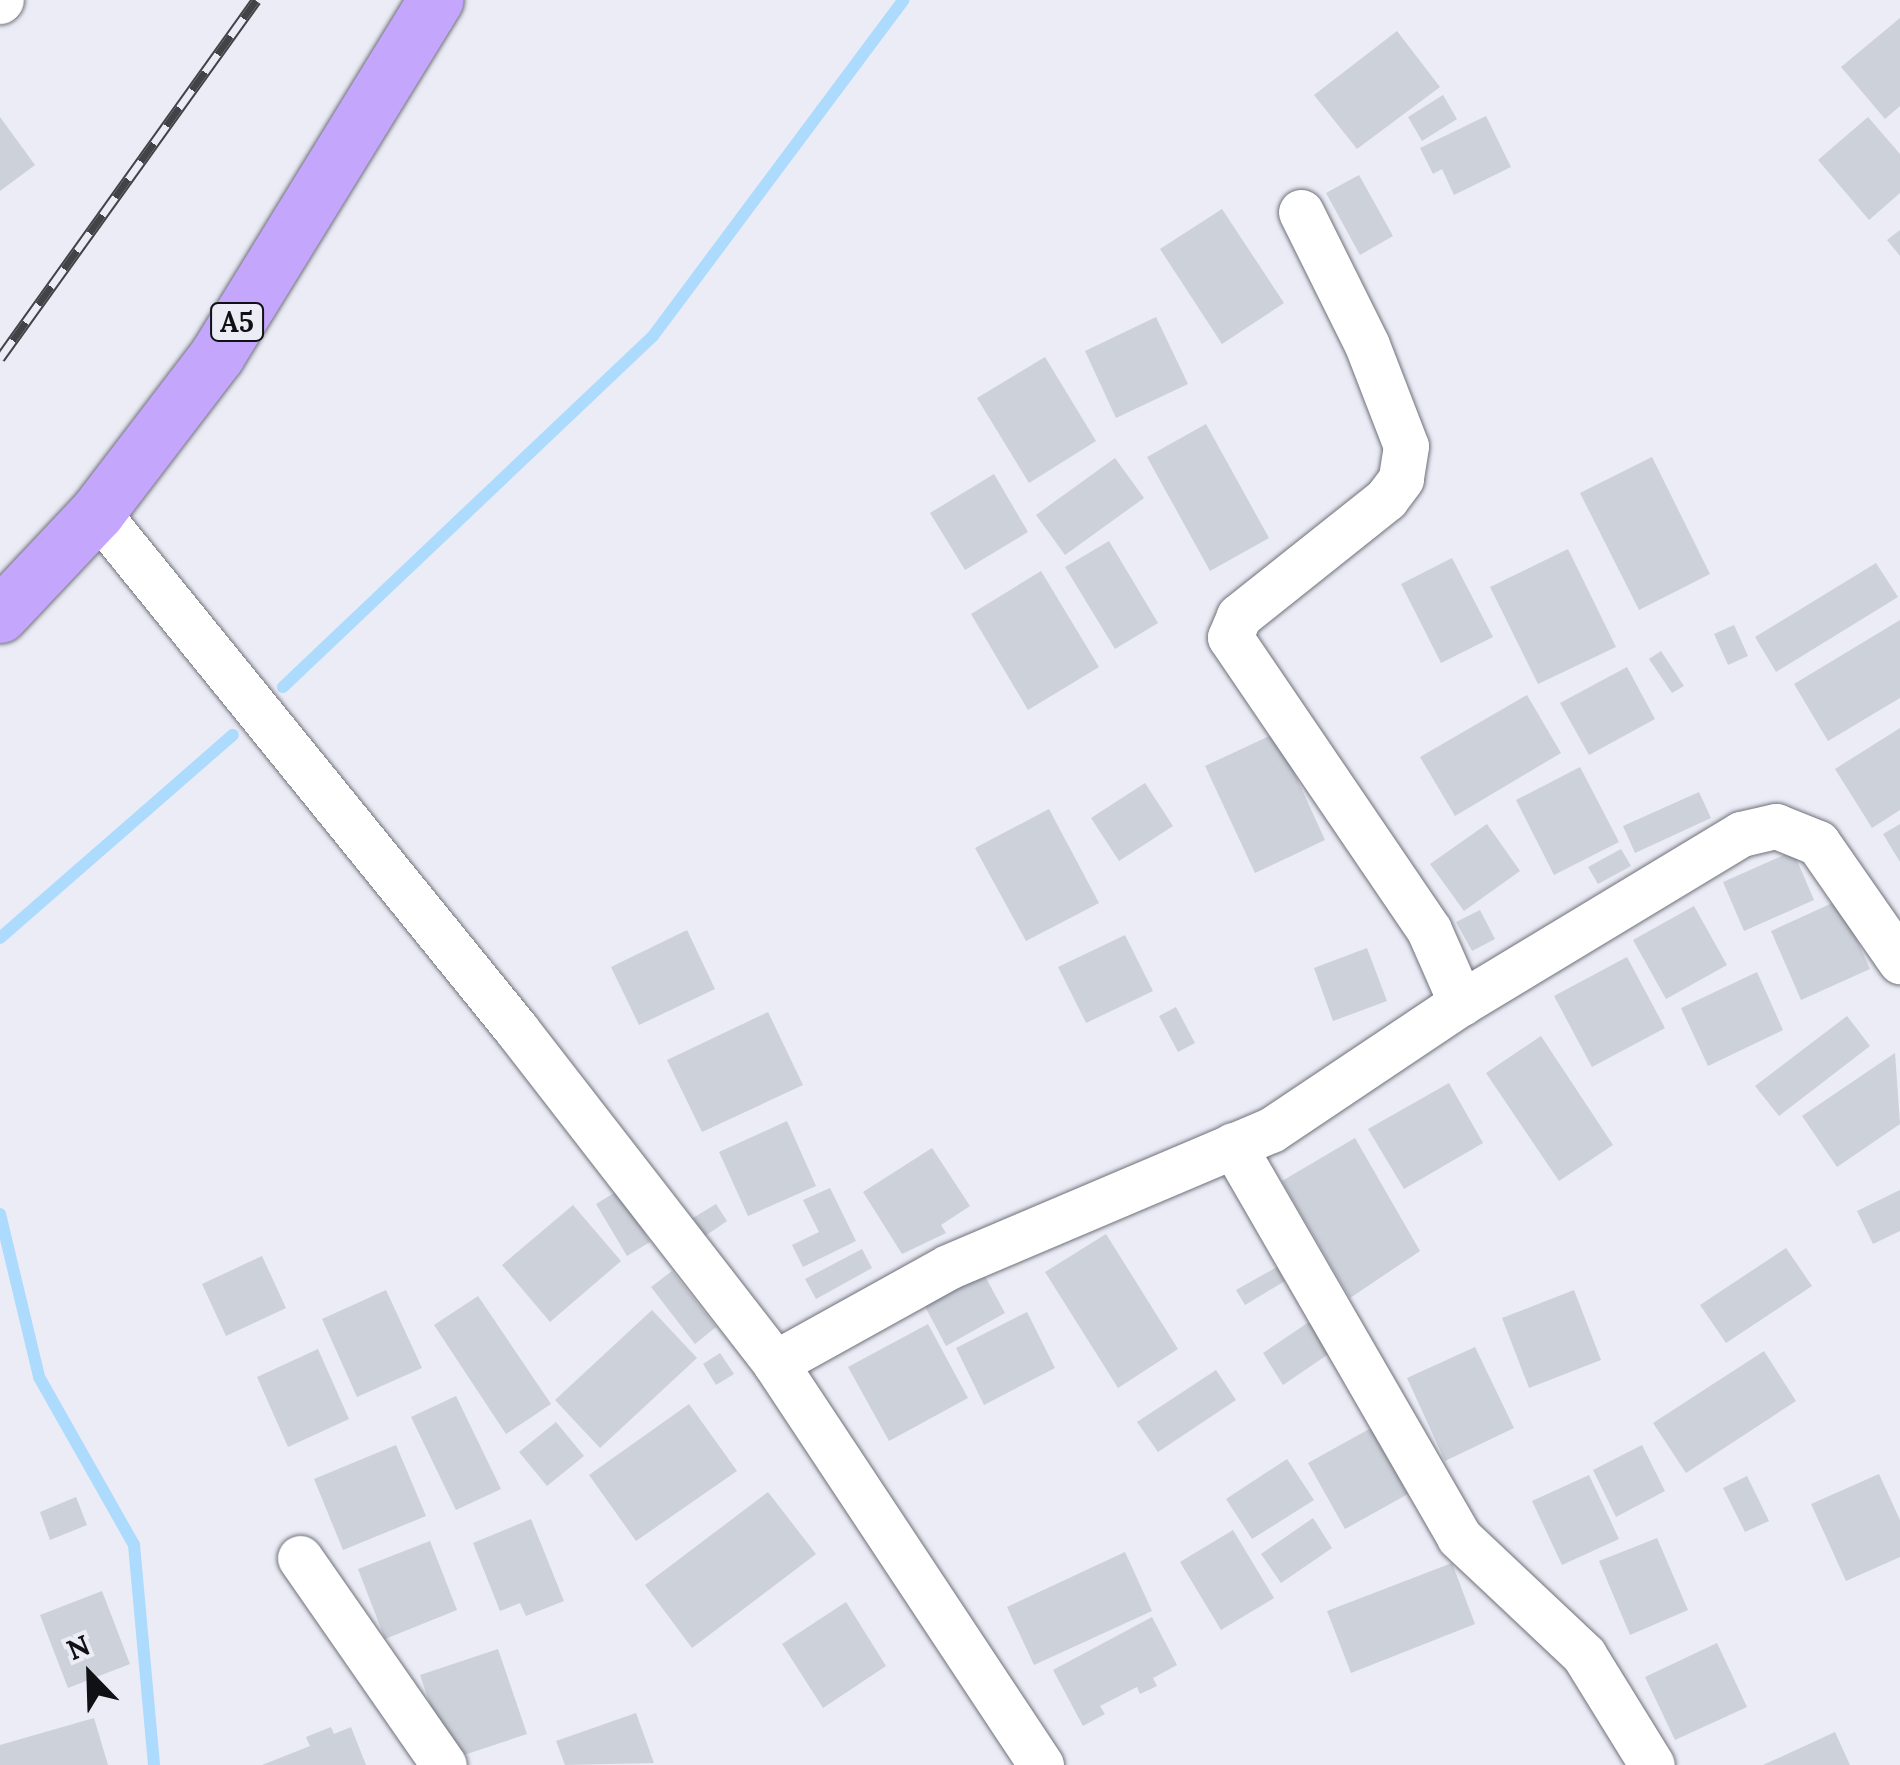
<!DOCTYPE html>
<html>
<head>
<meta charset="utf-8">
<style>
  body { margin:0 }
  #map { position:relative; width:1900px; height:1765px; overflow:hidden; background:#ebecf6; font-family:Lora,serif }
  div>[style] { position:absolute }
  .stream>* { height:12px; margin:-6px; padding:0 6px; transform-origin:6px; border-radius:6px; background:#acdbfd }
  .building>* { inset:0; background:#ccd1da }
  .roads { filter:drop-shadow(0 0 2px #6f7179) drop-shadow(0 0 2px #6f7179) }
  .street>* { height:45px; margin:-22.5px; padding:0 22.5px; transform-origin:22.5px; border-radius:22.5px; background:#fff }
  .highway>* { height:55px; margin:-27.5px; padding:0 27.5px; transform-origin:27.5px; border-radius:27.5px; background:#c5a6fd }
  .rail>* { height:11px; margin-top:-5.5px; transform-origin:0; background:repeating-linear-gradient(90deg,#ebecf6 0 22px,#424347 0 44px); box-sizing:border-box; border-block:2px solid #424347 }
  span { translate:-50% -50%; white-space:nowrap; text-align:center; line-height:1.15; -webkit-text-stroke:8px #ebecf6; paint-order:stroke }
  .shield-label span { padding:2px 8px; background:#ebecf6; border:2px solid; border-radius:8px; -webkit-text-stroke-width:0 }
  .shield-label { font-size:28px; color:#101114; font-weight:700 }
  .north { position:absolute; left:40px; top:1625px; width:100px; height:100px; -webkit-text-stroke:8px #ebecf6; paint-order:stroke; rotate:337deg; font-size:28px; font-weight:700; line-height:40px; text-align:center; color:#101114 }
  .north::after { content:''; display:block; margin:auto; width:35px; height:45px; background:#101114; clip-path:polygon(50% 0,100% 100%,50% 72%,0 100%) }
</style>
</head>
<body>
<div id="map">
  <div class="stream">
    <div style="left:283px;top:687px;width:510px;rotate:-43.49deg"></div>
    <div style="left:653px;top:336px;width:419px;rotate:-53.3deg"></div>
    <div style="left:0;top:938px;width:309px;rotate:-41.1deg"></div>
    <div style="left:0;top:1214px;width:168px;rotate:76.5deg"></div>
    <div style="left:39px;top:1377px;width:193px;rotate:60.5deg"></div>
    <div style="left:134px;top:1545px;width:221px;rotate:84.8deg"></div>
  </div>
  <div class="building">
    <div style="clip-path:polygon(1900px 18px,1900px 106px,1885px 119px,1841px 67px)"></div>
    <div style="clip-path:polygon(1397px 31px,1440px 87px,1357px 149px,1314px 95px)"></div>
    <div style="clip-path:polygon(1443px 95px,1457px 119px,1422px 141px,1408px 117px)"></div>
    <div style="clip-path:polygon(1486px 116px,1511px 167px,1454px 195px,1442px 169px,1433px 174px,1420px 148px)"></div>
    <div style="clip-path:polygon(0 117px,35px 165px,0 191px)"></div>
    <div style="clip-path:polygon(1868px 117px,1900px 154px,1900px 193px,1869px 220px,1818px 160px)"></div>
    <div style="clip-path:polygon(1359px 175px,1393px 236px,1360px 255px,1326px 193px)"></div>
    <div style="clip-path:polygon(1222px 209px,1284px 303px,1222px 344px,1160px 249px)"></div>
    <div style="clip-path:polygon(1900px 230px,1900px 256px,1887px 240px)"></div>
    <div style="clip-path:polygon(1156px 317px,1188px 384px,1116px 418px,1085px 351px)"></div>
    <div style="clip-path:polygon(1045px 357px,1096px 441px,1029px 483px,977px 398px)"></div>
    <div style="clip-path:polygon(1206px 424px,1269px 538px,1210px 571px,1147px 457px)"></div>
    <div style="clip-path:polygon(1652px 457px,1710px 574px,1639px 610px,1580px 493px)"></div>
    <div style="clip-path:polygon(1115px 458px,1144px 498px,1065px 555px,1036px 515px)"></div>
    <div style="clip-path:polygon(994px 474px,1028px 532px,965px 570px,930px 513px)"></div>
    <div style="clip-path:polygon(1109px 541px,1158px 623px,1115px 649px,1065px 567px)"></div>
    <div style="clip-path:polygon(1568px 549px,1616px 647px,1538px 684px,1490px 587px)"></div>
    <div style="clip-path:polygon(1452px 558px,1493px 637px,1441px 663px,1401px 584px)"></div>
    <div style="clip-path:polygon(1876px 563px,1898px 597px,1776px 672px,1755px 637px)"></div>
    <div style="clip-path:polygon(1041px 571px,1099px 667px,1028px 710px,971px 614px)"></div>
    <div style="clip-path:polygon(1900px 620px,1900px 698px,1828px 741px,1794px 684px)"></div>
    <div style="clip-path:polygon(1734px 625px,1748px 656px,1728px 665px,1714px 634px)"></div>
    <div style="clip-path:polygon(1661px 651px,1684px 686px,1672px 693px,1649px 659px)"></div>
    <div style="clip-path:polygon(1627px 667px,1655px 719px,1589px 755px,1560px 703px)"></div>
    <div style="clip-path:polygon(1527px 695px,1561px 753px,1455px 816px,1420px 757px)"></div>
    <div style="clip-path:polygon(1900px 728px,1900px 810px,1872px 828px,1835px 769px)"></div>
    <div style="clip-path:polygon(1276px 733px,1325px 840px,1255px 873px,1205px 766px)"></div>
    <div style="clip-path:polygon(1580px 767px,1619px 842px,1554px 875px,1516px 800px)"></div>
    <div style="clip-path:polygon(1145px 783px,1173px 826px,1119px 861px,1091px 818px)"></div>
    <div style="clip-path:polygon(1699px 792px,1711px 818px,1635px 853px,1623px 826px)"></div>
    <div style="clip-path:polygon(1049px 809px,1099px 903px,1026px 941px,975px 848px)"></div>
    <div style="clip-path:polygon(1487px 824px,1520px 871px,1464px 911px,1430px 864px)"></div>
    <div style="clip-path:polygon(1900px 824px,1900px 862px,1883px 834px)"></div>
    <div style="clip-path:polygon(1621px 849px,1631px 866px,1598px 884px,1588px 867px)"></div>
    <div style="clip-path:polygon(1793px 851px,1814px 900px,1744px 931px,1723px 882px)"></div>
    <div style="clip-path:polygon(1839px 900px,1870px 969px,1801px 1000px,1771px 931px)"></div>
    <div style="clip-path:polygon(1694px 906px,1727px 965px,1666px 999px,1633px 940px)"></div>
    <div style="clip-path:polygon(1480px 910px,1495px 939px,1472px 951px,1456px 922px)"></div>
    <div style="clip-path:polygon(687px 930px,715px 989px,639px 1025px,611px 967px)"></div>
    <div style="clip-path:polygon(1125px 935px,1153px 991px,1086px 1023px,1058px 967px)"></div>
    <div style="clip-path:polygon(1367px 948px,1387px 1001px,1333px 1021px,1314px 968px)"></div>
    <div style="clip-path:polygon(1627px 957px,1665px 1028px,1592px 1067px,1554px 996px)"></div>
    <div style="clip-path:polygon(1757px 972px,1783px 1030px,1708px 1066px,1681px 1008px)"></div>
    <div style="clip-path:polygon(1176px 1007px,1195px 1043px,1178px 1052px,1159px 1016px)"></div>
    <div style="clip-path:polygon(768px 1012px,803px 1085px,702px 1132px,667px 1060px)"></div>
    <div style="clip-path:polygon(1847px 1016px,1870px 1046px,1779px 1116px,1755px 1086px)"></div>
    <div style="clip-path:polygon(1541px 1036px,1613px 1145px,1559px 1181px,1486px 1073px)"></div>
    <div style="clip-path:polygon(1895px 1053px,1900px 1124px,1837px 1167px,1802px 1116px)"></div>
    <div style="clip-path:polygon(1449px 1083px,1483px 1143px,1404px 1189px,1368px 1129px)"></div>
    <div style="clip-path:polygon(787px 1121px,816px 1186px,748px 1216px,719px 1152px)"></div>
    <div style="clip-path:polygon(1355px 1138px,1420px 1251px,1350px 1298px,1282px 1181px)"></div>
    <div style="clip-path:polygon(932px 1148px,970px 1206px,941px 1225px,946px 1233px,902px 1254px,863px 1192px)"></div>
    <div style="clip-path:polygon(830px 1188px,856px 1241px,803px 1267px,792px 1245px,819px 1232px,803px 1200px)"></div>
    <div style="clip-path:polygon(619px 1190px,650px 1242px,627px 1256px,596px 1204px)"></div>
    <div style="clip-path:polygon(1900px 1190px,1900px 1231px,1873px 1244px,1857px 1211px)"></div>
    <div style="clip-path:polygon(716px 1204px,727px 1221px,705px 1236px,693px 1218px)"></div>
    <div style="clip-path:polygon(573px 1205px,621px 1261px,550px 1322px,502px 1265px)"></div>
    <div style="clip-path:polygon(1106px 1234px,1178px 1349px,1118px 1388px,1045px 1272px)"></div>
    <div style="clip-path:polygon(1786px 1248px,1812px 1286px,1726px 1343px,1700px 1305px)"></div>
    <div style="clip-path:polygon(862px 1249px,872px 1268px,816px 1299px,805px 1279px)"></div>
    <div style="clip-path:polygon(262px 1256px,286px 1308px,226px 1336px,202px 1284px)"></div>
    <div style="clip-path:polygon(980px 1267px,1005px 1313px,946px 1346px,921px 1299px)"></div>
    <div style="clip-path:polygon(1277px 1267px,1285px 1281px,1245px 1305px,1236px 1290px)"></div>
    <div style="clip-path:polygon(672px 1271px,716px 1327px,695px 1344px,651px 1287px)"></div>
    <div style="clip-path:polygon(386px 1290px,422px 1368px,357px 1397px,322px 1319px)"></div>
    <div style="clip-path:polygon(1574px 1290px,1601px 1360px,1529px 1388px,1502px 1318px)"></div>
    <div style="clip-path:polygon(478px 1296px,551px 1404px,506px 1434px,434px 1325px)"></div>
    <div style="clip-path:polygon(652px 1310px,697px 1358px,600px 1448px,555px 1400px)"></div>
    <div style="clip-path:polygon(1027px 1312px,1055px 1368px,984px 1405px,956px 1348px)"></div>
    <div style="clip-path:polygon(1309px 1322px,1330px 1353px,1283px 1385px,1263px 1353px)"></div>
    <div style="clip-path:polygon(928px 1324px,968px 1398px,889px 1441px,848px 1367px)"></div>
    <div style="clip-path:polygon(1475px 1347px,1514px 1428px,1445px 1461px,1407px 1378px)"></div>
    <div style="clip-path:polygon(318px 1349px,349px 1419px,288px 1447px,257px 1377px)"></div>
    <div style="clip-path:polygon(1764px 1351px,1796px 1401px,1686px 1473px,1653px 1423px)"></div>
    <div style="clip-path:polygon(720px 1353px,734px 1374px,716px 1385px,703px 1364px)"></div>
    <div style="clip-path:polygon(1216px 1370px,1236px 1400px,1158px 1452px,1137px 1422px)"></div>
    <div style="clip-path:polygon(456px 1396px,501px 1489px,456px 1510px,411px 1417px)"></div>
    <div style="clip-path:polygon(689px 1404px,737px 1471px,636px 1541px,589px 1475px)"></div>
    <div style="clip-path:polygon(556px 1422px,584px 1456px,547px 1486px,519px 1452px)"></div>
    <div style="clip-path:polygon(1371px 1428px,1408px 1494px,1345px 1529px,1308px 1463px)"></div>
    <div style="clip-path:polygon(396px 1445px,426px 1516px,343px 1550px,314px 1479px)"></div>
    <div style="clip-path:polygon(1642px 1445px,1665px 1491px,1616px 1517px,1593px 1470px)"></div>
    <div style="clip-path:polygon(1287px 1459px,1314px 1500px,1252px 1539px,1226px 1499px)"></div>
    <div style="clip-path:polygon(1879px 1474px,1900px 1520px,1900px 1557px,1846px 1581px,1811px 1504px)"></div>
    <div style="clip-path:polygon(1589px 1475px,1619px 1539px,1562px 1565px,1532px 1501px)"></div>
    <div style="clip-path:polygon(1747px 1476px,1769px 1521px,1745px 1532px,1723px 1488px)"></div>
    <div style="clip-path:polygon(768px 1492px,816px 1554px,692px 1648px,645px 1585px)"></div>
    <div style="clip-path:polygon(76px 1497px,87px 1525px,50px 1540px,40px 1512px)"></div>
    <div style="clip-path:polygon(1313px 1518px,1332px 1548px,1281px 1583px,1261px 1554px)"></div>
    <div style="clip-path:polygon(531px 1519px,564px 1601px,526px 1616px,520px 1603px,500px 1611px,473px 1543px)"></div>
    <div style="clip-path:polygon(1233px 1530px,1274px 1598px,1221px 1630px,1180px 1562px)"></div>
    <div style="clip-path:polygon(1657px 1538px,1688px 1610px,1630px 1635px,1599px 1561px)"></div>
    <div style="clip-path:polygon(430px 1541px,457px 1610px,385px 1639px,358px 1569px)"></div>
    <div style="clip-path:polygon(1125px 1552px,1152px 1611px,1034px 1665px,1007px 1607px)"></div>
    <div style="clip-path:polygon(1452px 1563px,1475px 1624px,1351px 1673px,1327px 1611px)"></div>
    <div style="clip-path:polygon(102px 1591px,130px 1664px,68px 1688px,40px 1615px)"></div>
    <div style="clip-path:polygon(846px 1602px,886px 1666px,823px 1708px,782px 1644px)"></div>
    <div style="clip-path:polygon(1152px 1617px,1177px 1665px,1153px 1678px,1157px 1686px,1140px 1694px,1137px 1687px,1100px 1706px,1105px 1714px,1083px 1726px,1053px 1670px)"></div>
    <div style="clip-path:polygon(1717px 1643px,1747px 1707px,1675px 1740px,1645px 1677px)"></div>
    <div style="clip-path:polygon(498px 1649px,527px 1734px,449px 1760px,420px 1675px)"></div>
    <div style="clip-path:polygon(636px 1713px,654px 1763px,565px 1765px,556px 1741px)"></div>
    <div style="clip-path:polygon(94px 1718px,108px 1765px,0 1765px,0 1745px)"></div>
    <div style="clip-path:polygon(331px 1727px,334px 1734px,351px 1727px,366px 1765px,262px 1765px,310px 1746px,306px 1737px)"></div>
    <div style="clip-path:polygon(1835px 1732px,1850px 1765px,1763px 1765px)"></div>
  </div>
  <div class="roads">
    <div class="street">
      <div style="left:0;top:1px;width:1px;rotate:-45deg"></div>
      <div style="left:1301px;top:212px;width:148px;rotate:63.6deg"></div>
      <div style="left:1367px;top:345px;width:108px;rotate:68.9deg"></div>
      <div style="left:1406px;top:446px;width:33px;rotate:99deg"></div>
      <div style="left:1401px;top:479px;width:25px;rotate:127deg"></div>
      <div style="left:1386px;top:499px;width:188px;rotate:141.5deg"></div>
      <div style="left:1239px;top:616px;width:23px;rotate:113deg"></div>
      <div style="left:1230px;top:637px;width:354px;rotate:55.8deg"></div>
      <div style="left:1429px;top:930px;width:80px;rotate:66.3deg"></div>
      <div style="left:97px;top:512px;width:667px;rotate:50.96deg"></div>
      <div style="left:517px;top:1030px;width:421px;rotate:52.2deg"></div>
      <div style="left:775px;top:1363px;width:482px;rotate:56.5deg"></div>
      <div style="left:1233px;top:1145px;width:452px;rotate:60deg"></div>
      <div style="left:1459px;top:1537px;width:172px;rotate:43.3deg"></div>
      <div style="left:1584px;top:1655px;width:129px;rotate:58.3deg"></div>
      <div style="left:775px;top:1363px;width:198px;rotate:-29deg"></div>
      <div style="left:948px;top:1267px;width:351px;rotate:-23deg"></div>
      <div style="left:1271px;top:1130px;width:229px;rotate:-33.8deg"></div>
      <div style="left:1461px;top:1003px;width:327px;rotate:-31.1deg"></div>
      <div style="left:1741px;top:834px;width:36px;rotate:-13deg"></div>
      <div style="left:1776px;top:826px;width:45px;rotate:22deg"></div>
      <div style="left:1818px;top:843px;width:144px;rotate:55.2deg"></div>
      <div style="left:300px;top:1558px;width:252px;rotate:55.2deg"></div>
    </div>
    <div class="highway">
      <div style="left:0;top:615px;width:141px;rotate:-46.7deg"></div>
      <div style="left:97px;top:512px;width:198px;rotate:-52.6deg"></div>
      <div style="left:217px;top:355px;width:417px;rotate:-58.4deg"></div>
    </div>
  </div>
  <div class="rail">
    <div style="left:0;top:358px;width:440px;rotate:-54.4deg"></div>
  </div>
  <div class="shield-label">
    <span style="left:237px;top:322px">A5</span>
  </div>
  <div class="north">N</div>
</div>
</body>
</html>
